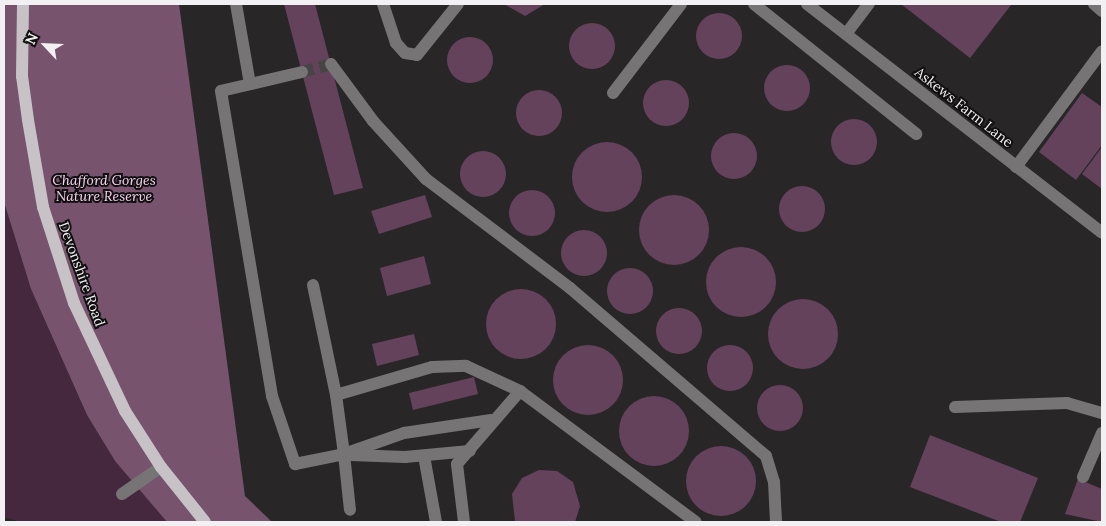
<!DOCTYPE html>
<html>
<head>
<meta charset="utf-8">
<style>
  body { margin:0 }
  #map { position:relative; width:1106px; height:526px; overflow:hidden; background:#292628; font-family:Lora,serif }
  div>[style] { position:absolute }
  .green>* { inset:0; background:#45283e }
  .forest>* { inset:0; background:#77536d }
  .building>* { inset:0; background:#65425c }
  .round { border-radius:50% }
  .minor-tunnel>* { height:12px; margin-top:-6px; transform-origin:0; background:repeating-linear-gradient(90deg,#474446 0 12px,transparent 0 18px) }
  .minor>* { height:12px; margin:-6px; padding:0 6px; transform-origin:6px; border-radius:6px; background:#767475 }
  .major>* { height:12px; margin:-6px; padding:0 6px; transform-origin:6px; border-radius:6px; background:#c6c2c5 }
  span { translate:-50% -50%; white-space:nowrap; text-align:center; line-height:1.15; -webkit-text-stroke:4px #111011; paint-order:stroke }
  .street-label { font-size:14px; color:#f2f0f2 }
  .park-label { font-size:14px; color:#f9d3ed; font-style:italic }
  .frame { position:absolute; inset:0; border:5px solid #f2f0f2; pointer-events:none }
  .north { position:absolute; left:20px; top:20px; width:50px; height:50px; -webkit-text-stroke:4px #111011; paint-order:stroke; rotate:295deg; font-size:14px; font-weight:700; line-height:20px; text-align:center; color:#f2f0f2 }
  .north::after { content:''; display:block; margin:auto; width:18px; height:22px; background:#f2f0f2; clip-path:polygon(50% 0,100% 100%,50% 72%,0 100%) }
</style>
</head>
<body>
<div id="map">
  <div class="green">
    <div style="clip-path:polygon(4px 202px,31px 289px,87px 415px,115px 461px,167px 522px,21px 522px,4px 517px)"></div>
  </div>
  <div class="forest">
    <div style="clip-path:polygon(4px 4px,179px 4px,245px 496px,272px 522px,167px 522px,115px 461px,87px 415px,31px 289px,4px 202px)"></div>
  </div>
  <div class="building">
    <div style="clip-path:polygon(284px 4px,315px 4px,363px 188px,334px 195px)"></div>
    <div style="clip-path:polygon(504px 4px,545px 4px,525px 16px)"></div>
    <div style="clip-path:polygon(901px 4px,1010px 4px,1011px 5px,970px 58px)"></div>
    <div class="round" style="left:696px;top:13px;width:46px;height:46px"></div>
    <div class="round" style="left:569px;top:23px;width:46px;height:46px"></div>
    <div class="round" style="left:447px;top:37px;width:46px;height:46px"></div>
    <div class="round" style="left:764px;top:65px;width:46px;height:46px"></div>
    <div class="round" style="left:643px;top:80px;width:46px;height:46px"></div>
    <div class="round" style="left:516px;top:90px;width:46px;height:46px"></div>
    <div style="clip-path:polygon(1082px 93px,1102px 107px,1102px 145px,1076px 180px,1039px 152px)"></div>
    <div class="round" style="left:831px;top:119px;width:46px;height:46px"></div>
    <div class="round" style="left:711px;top:133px;width:46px;height:46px"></div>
    <div class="round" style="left:572px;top:142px;width:70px;height:70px"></div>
    <div style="clip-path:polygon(1102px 147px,1102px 189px,1082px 174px)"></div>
    <div class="round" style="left:460px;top:151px;width:46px;height:46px"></div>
    <div class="round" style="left:779px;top:186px;width:46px;height:46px"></div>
    <div class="round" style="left:509px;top:190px;width:46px;height:46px"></div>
    <div style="clip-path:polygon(425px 195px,432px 217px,379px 234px,371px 211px)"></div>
    <div class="round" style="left:639px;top:195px;width:70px;height:70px"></div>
    <div class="round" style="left:561px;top:230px;width:46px;height:46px"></div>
    <div class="round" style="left:706px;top:247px;width:70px;height:70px"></div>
    <div style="clip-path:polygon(424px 256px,431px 284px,387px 296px,380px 268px)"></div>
    <div class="round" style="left:607px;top:268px;width:46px;height:46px"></div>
    <div class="round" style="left:486px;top:289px;width:70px;height:70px"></div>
    <div class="round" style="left:768px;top:299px;width:70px;height:70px"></div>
    <div class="round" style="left:656px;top:308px;width:46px;height:46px"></div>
    <div style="clip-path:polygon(414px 334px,419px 355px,377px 366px,372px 344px)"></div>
    <div class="round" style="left:707px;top:345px;width:46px;height:46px"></div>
    <div class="round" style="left:553px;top:345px;width:70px;height:70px"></div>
    <div style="clip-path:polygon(474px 377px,478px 394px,413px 410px,409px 393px)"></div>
    <div class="round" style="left:757px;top:385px;width:46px;height:46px"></div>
    <div class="round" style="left:619px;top:396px;width:70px;height:70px"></div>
    <div style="clip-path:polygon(930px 435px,1038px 478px,1020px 522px,1001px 522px,910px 487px)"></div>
    <div class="round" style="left:686px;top:446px;width:70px;height:70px"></div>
    <div style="clip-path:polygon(539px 470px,557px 471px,573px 482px,580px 506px,575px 522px,515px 521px,512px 494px,522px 478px)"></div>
    <div style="clip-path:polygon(1078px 479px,1102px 489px,1102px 522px,1065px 514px)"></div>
  </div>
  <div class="minor-tunnel">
    <div style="left:302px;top:72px;width:30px;rotate:-15deg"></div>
  </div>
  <div class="minor">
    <div style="left:236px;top:4px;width:81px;rotate:80.1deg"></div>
    <div style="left:383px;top:4px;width:41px;rotate:71.6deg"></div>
    <div style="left:396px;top:43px;width:13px;rotate:48deg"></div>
    <div style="left:405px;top:53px;width:12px;rotate:9deg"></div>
    <div style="left:417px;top:55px;width:65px;rotate:-51.2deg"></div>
    <div style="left:754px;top:4px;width:208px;rotate:38.7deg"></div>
    <div style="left:807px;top:4px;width:373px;rotate:37.8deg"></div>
    <div style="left:1094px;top:4px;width:11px;rotate:41deg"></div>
    <div style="left:846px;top:34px;width:38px;rotate:-53deg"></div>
    <div style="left:331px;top:64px;width:71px;rotate:53.6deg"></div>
    <div style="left:373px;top:121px;width:79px;rotate:47.6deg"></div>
    <div style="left:426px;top:179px;width:181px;rotate:37.1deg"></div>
    <div style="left:570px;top:288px;width:258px;rotate:40.6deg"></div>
    <div style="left:766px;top:456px;width:27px;rotate:73deg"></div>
    <div style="left:774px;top:482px;width:40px;rotate:87.1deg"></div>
    <div style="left:302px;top:72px;width:83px;rotate:166.8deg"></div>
    <div style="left:221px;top:91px;width:309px;rotate:80.5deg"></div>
    <div style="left:272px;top:396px;width:72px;rotate:71.3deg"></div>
    <div style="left:295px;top:464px;width:50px;rotate:-11.5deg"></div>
    <div style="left:344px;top:454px;width:60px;rotate:-97.7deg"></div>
    <div style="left:336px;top:395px;width:100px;rotate:-16.3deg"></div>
    <div style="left:432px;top:367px;width:34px;rotate:-2deg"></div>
    <div style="left:466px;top:366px;width:60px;rotate:24.8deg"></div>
    <div style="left:520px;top:391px;width:219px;rotate:36.7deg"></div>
    <div style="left:613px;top:93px;width:112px;rotate:-52.6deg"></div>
    <div style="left:1016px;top:167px;width:144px;rotate:-53.4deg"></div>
    <div style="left:313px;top:285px;width:112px;rotate:78.2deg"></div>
    <div style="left:955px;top:407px;width:112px;rotate:-2deg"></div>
    <div style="left:1067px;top:403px;width:36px;rotate:16deg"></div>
    <div style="left:344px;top:454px;width:64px;rotate:-19.3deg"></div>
    <div style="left:404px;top:433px;width:88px;rotate:-8.5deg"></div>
    <div style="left:344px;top:454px;width:56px;rotate:83.9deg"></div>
    <div style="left:351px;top:455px;width:54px;rotate:2.1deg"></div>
    <div style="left:405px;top:457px;width:65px;rotate:-5.3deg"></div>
    <div style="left:424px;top:456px;width:67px;rotate:79.7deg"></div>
    <div style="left:1083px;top:477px;width:48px;rotate:-66.6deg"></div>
    <div style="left:122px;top:494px;width:47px;rotate:-34.7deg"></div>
    <div style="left:464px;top:522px;width:58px;rotate:-96.9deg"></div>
    <div style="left:457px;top:464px;width:96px;rotate:-49.2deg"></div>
  </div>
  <div class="major">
    <div style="left:23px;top:4px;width:72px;rotate:90.8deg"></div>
    <div style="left:22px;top:76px;width:44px;rotate:82.2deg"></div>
    <div style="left:28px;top:120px;width:88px;rotate:80.2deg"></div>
    <div style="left:43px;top:207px;width:101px;rotate:72.1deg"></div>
    <div style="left:74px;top:303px;width:119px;rotate:64.7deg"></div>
    <div style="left:125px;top:411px;width:67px;rotate:57.3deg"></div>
    <div style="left:161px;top:467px;width:70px;rotate:51.3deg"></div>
  </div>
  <div class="street-label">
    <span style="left:964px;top:107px;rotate:38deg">Askews Farm Lane</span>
    <span style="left:82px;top:274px;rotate:70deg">Devonshire Road</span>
  </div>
  <div class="park-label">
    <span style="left:104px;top:188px">Chafford Gorges<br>Nature Reserve</span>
  </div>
  <div class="frame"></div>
  <div class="north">N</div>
</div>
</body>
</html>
